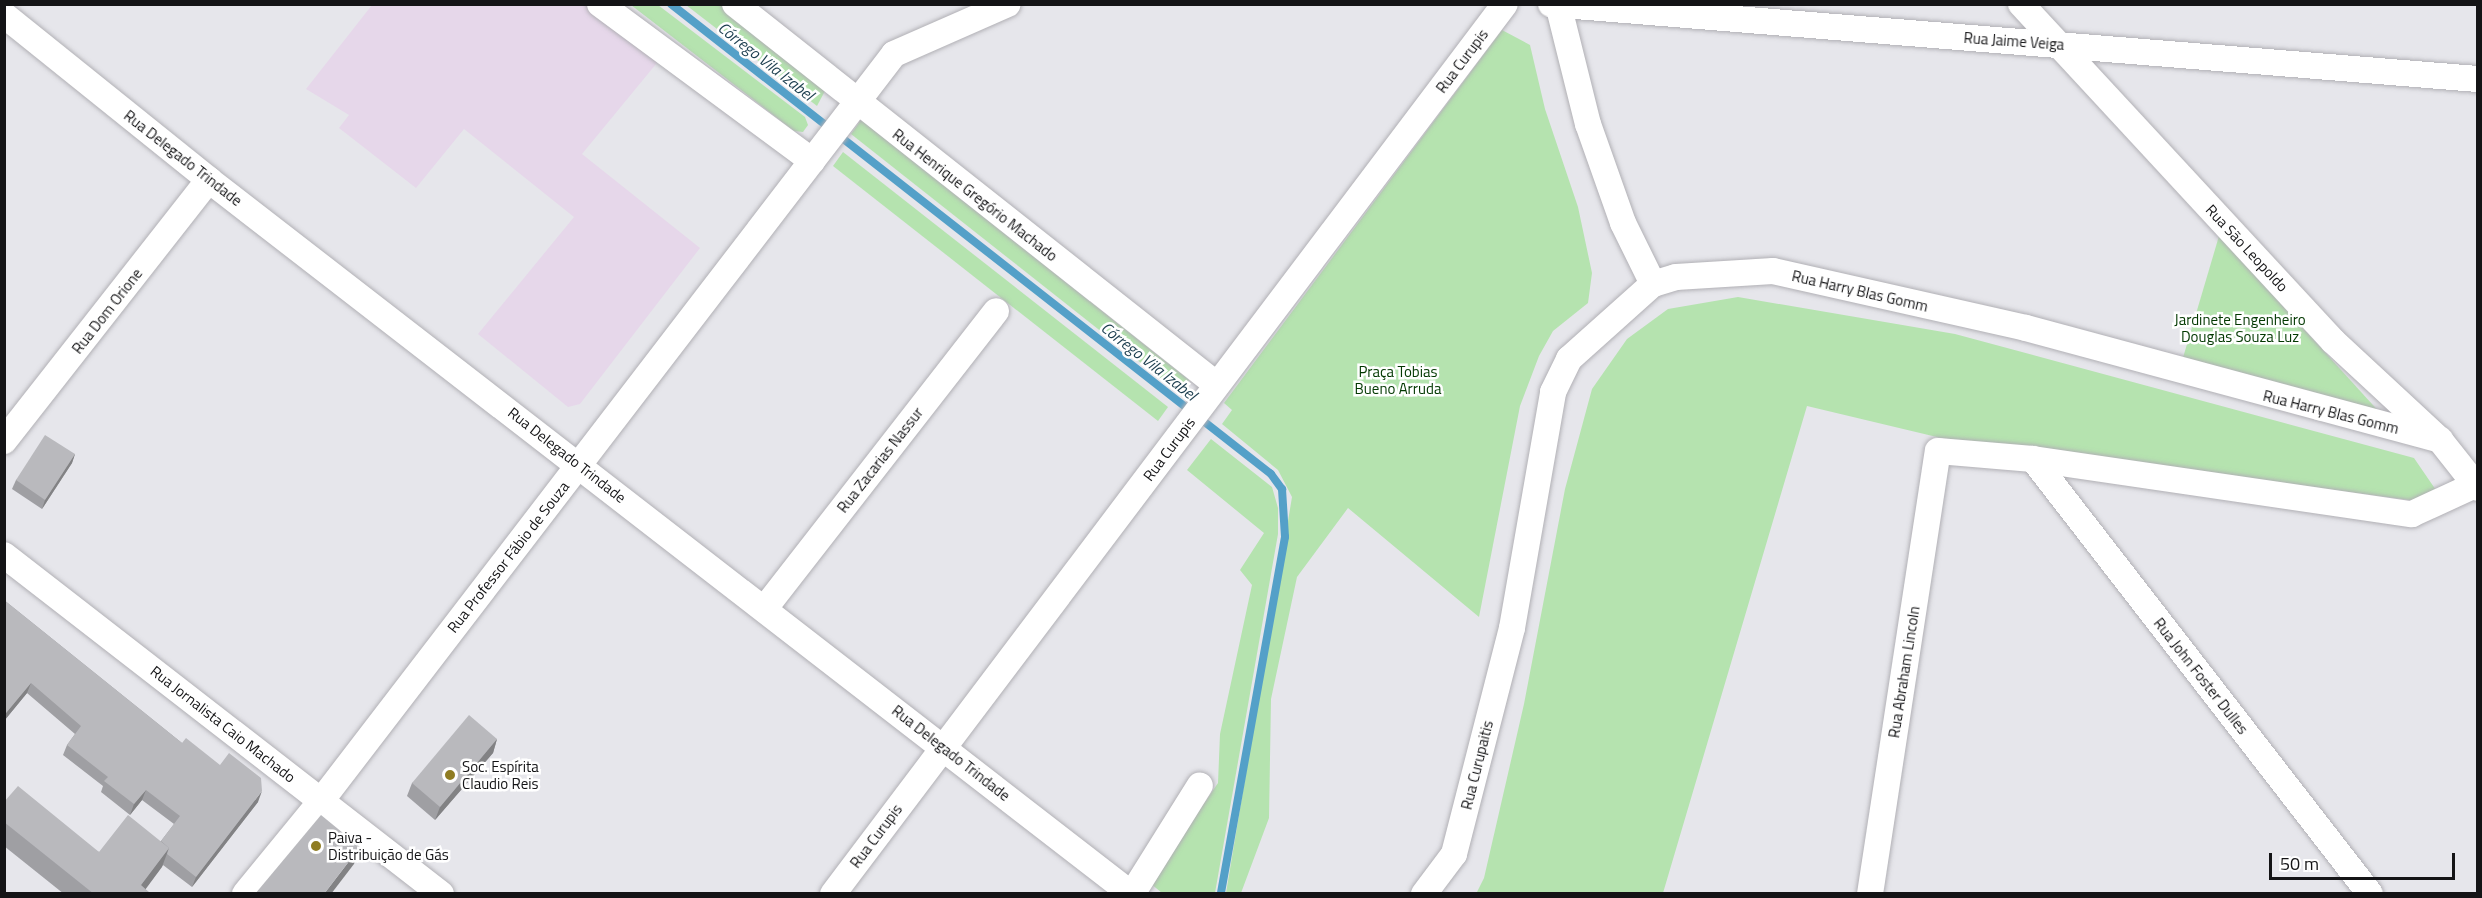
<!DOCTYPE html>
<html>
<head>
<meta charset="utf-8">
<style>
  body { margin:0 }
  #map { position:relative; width:2482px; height:898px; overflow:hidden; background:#e6e6eb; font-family:"Titillium Web",sans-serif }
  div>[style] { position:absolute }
  .education>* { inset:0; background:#e6d7ea }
  .green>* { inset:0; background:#b5e3af }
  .stream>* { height:8px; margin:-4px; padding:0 4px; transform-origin:4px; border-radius:4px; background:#54a0c8 }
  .roads { filter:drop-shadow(0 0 2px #b1b0b5) drop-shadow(0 0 2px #b1b0b5) }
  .minor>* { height:26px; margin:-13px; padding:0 13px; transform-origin:13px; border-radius:13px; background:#fff }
  .wall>* { inset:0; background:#9f9fa3 }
  .shaded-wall>* { inset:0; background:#828284 }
  .building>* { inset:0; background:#b9b9bd }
  .dots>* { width:16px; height:16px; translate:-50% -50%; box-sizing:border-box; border:3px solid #fff; border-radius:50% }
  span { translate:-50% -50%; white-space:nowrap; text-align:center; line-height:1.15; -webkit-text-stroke:5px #fff; paint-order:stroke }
  .street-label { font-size:15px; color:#141416 }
  .park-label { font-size:15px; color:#023800 }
  .poi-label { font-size:15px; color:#141416 }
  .left { translate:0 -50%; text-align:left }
  .water-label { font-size:16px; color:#1b3d4e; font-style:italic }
  .frame { position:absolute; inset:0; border:6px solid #141416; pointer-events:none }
  .scale { position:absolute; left:2269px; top:853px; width:186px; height:27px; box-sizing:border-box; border:3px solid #141416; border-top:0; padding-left:8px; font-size:18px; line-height:21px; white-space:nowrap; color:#141416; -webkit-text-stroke:4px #fff; paint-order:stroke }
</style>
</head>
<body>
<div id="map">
  <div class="education">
    <div style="clip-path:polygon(372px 5px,593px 5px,661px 58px,582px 154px,700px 248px,580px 404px,568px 407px,478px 334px,574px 217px,464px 129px,416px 188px,339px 128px,349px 115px,306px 89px)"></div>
  </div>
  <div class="green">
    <div style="clip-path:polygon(631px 5px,658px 5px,805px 117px,808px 125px,803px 132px,794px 131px)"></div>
    <div style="clip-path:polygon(686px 5px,721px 5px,826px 89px,817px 106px)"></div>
    <div style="clip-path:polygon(1502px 30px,1530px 45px,1545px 109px,1578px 207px,1592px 273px,1588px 303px,1553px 331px,1539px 356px,1520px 406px,1479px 617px,1348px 508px,1297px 577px,1271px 699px,1269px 818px,1241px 893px,1226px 893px,1292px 497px,1278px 470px,1222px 424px,1232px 410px,1224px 403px)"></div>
    <div style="clip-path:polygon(861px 120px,1189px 380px,1179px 393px,851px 134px)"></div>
    <div style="clip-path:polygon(843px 152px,1168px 407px,1158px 421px,833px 166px)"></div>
    <div style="clip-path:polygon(2219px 236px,2382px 415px,2182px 361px)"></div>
    <div style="clip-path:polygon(1738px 297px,1955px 334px,2414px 458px,2440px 496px,2417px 501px,1941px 438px,1807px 406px,1663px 893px,1476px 894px,1484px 878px,1524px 704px,1565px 489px,1592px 389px,1627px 339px,1668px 309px)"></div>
    <div style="clip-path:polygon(1211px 439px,1272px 487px,1278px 508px,1278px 534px,1215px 893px,1162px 893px,1150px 883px,1218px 783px,1220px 734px,1252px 585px,1240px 570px,1264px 533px,1187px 470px)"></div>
  </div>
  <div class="stream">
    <div style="left:671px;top:4px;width:762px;rotate:38.07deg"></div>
    <div style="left:1271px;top:474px;width:19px;rotate:54deg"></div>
    <div style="left:1282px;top:489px;width:48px;rotate:86.4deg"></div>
    <div style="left:1285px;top:537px;width:363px;rotate:100.2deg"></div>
  </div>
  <div class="roads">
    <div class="minor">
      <div style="left:600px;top:4px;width:264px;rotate:36.5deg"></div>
      <div style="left:735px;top:4px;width:614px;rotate:38.32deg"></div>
      <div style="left:1551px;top:4px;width:930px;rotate:4.63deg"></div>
      <div style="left:2021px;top:4px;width:459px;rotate:47.2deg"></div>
      <div style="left:2333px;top:341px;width:146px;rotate:42.8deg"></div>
      <div style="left:2440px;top:440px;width:61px;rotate:51.6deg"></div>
      <div style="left:1559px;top:8px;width:120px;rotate:76deg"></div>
      <div style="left:1588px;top:124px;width:105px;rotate:70.5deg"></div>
      <div style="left:1623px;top:223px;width:68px;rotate:63.8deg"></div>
      <div style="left:4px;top:15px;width:263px;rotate:38.8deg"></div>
      <div style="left:209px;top:180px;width:1166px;rotate:37.75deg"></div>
      <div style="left:4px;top:441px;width:332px;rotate:-51.9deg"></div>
      <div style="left:2033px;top:459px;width:550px;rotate:52.23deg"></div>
      <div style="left:4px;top:555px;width:553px;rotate:37.8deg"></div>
      <div style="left:765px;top:608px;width:376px;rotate:-52.1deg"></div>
      <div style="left:245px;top:894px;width:120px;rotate:-50.7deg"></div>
      <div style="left:321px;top:801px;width:941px;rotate:-52.51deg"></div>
      <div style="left:894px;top:54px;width:124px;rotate:-23.7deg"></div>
      <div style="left:833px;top:894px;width:1115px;rotate:-52.95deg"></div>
      <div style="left:1132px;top:894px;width:128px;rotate:-58deg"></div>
      <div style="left:1424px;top:894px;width:50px;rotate:-53.1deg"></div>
      <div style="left:1454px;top:854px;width:233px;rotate:-75.6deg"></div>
      <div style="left:1512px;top:628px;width:240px;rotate:-80.1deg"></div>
      <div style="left:1553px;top:392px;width:37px;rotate:-64deg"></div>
      <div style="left:1569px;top:359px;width:113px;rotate:-41.8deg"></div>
      <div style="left:1653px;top:284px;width:24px;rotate:-17deg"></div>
      <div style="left:1676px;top:277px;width:97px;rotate:-3.5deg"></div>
      <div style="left:1773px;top:271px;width:259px;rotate:12.7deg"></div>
      <div style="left:2026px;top:328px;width:429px;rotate:15.1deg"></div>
      <div style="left:1870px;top:894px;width:448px;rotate:-81.3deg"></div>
      <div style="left:1938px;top:451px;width:95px;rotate:4.8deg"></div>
      <div style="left:2033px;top:459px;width:383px;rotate:8.3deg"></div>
      <div style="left:2412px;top:514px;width:69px;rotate:-24.7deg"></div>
    </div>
  </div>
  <div class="wall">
    <div style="clip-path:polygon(75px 454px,72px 463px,42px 509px,12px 489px,16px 480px)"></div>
    <div style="clip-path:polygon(4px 600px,182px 743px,258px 802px,192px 887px,163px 865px,145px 889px,151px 894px,64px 894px,4px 846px,4px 802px,99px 852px,161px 841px,174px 824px,142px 800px,130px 815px,101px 792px,103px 786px,63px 755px,67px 745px,75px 734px,27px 693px,4px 721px)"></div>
    <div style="clip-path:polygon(497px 739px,493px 753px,435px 820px,407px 796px,412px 783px)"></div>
  </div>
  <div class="shaded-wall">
    <div style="clip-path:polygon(75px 454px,72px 463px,42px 509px,45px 500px)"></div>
    <div style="clip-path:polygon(31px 683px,27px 693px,4px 721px,6px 713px)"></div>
    <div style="clip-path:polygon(497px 739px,493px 753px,435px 820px,440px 807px)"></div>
    <div style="clip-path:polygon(146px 790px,142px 800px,130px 815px,134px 804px)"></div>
    <div style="clip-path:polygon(262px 791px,258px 802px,192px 887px,196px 877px)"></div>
    <div style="clip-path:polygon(360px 847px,354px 864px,331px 894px,324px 894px)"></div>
    <div style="clip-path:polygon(169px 848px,162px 867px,142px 894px,141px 885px)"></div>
  </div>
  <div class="building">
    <div style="clip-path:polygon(45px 435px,75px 454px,45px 500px,16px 480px)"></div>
    <div style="clip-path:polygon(4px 600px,182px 743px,186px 738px,220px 765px,229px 753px,261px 778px,262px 791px,196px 877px,167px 854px,169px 848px,161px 841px,180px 816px,146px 790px,134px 804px,104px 781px,108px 777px,67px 745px,81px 726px,31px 683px,6px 713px,4px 712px)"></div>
    <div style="clip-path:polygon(469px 715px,497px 739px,440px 807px,412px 783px)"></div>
    <div style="clip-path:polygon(18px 786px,99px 852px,128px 815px,169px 848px,141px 885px,151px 894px,94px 894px,4px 822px,4px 802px)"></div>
    <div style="clip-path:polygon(321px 815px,360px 847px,324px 894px,255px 894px)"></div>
  </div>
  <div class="dots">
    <div style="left:450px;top:775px;background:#8f7c22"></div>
    <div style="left:316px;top:846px;background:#8f7c22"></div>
  </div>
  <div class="street-label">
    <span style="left:2014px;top:41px;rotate:4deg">Rua Jaime Veiga</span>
    <span style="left:1462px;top:61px;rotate:-53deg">Rua Curupis</span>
    <span style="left:183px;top:158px;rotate:38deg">Rua Delegado Trindade</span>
    <span style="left:975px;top:195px;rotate:38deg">Rua Henrique Gregório Machado</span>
    <span style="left:2247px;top:248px;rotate:47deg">Rua São Leopoldo</span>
    <span style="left:1860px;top:291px;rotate:13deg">Rua Harry Blas Gomm</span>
    <span style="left:107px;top:311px;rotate:-52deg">Rua Dom Orione</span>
    <span style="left:2331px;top:412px;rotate:14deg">Rua Harry Blas Gomm</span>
    <span style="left:1169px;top:449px;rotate:-53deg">Rua Curupis</span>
    <span style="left:567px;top:455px;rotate:38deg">Rua Delegado Trindade</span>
    <span style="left:880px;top:460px;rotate:-52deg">Rua Zacarias Nassur</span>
    <span style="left:508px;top:557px;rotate:-52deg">Rua Professor Fábio de Souza</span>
    <span style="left:1904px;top:672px;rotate:-81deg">Rua Abraham Lincoln</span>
    <span style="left:2201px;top:676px;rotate:52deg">Rua John Foster Dulles</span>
    <span style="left:223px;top:724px;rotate:38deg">Rua Jornalista Caio Machado</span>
    <span style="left:951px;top:753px;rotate:38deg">Rua Delegado Trindade</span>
    <span style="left:1477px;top:765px;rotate:-76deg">Rua Curupaitis</span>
    <span style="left:876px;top:836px;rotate:-53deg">Rua Curupis</span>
  </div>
  <div class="park-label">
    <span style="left:2240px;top:328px">Jardinete Engenheiro<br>Douglas Souza Luz</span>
    <span style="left:1398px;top:380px">Praça Tobias<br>Bueno Arruda</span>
  </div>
  <div class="poi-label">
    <span class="left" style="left:462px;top:775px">Soc. Espírita<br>Claudio Reis</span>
    <span class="left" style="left:328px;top:846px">Paiva -<br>Distribuição de Gás</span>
  </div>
  <div class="water-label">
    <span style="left:766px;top:61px;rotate:38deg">Córrego Vila Izabel</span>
    <span style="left:1149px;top:361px;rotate:38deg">Córrego Vila Izabel</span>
  </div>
  <div class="frame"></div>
  <div class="scale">50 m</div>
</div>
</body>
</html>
